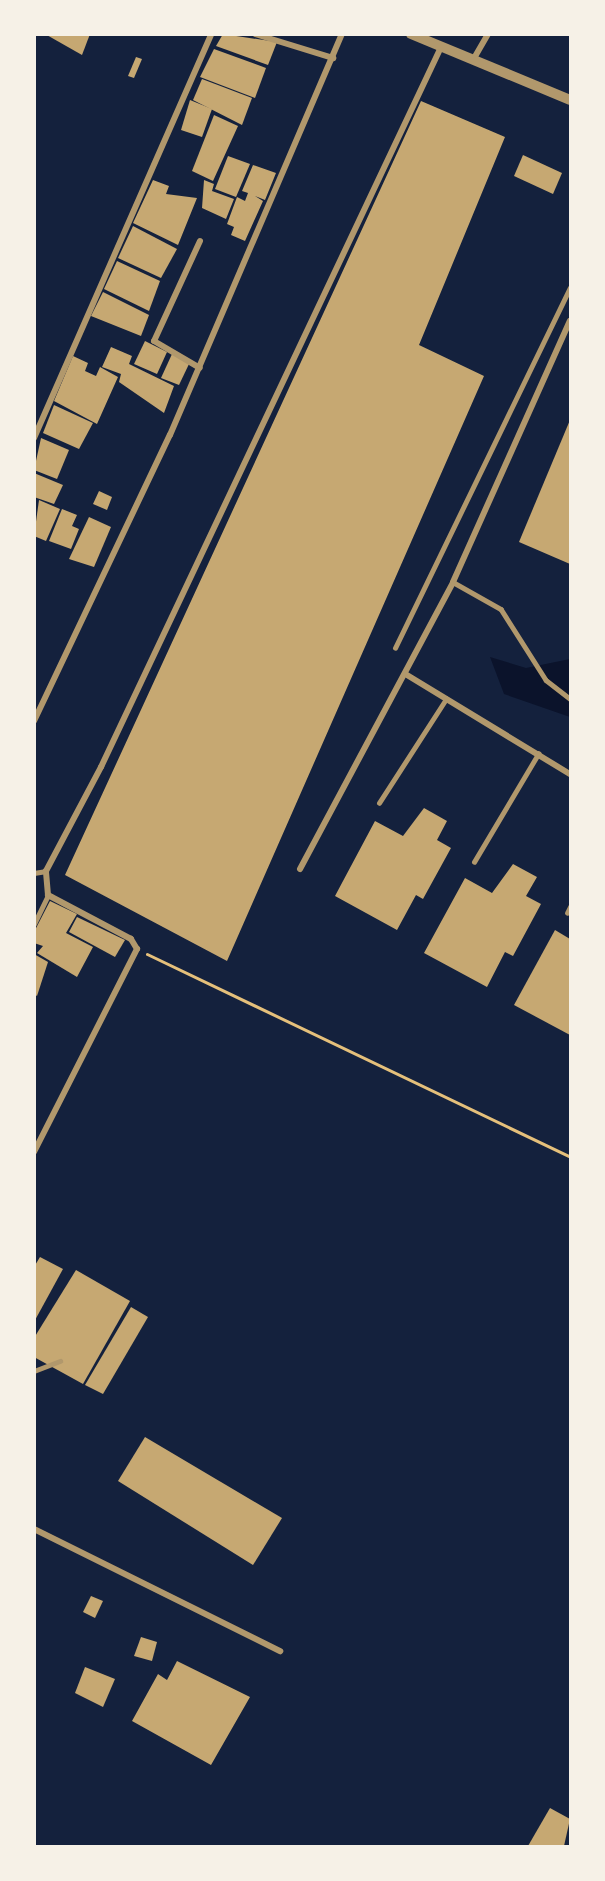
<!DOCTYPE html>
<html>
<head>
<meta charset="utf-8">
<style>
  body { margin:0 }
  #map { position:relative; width:605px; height:1881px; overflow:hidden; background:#14213d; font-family:Karla,sans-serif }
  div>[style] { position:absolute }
  .water>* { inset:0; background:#0b132b }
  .building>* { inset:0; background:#c6a872 }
  .path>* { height:3px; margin:-1.5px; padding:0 1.5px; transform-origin:1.5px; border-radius:1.5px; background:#e5c07b }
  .service>* { height:4.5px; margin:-2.25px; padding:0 2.25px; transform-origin:2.25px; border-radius:2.25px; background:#b1986c }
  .minor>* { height:6px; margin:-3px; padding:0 3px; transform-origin:3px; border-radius:3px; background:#b1986c }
  .tertiary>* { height:10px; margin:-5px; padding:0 5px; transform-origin:5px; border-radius:5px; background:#b1986c }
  span { translate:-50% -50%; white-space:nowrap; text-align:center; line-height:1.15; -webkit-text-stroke:4.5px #f6f1e7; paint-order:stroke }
  .frame { position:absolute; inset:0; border:36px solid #f6f1e7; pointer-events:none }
</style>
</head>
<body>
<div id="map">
  <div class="water">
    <div style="clip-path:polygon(490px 657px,526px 668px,570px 659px,570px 717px,504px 694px)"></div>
  </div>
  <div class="building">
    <div style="clip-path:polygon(45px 34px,90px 34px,82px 55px)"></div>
    <div style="clip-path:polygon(223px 34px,277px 42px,268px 65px,216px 46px)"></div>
    <div style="clip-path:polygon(214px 49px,266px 68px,255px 98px,200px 77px)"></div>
    <div style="clip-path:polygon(136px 57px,142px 59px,134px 78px,128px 76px)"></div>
    <div style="clip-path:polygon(202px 79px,252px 98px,242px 125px,193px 100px)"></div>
    <div style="clip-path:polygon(190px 100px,212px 109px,202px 137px,181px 130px)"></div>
    <div style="clip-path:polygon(421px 101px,505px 137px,419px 345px,484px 376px,227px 961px,65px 875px)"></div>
    <div style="clip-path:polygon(214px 115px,238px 126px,213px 181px,192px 171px)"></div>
    <div style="clip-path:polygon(523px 155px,562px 173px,553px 194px,514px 176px)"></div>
    <div style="clip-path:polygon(228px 156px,250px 164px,236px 197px,215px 189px)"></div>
    <div style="clip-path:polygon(253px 165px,276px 173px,265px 200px,255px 196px,263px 201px,245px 241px,231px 235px,234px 227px,227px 224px,237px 197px,245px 201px,248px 193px,242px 191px)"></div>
    <div style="clip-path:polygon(153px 180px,169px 186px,166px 194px,197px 198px,178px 245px,133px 223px)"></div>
    <div style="clip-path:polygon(204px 180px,214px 184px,212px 191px,234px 199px,226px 219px,202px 208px)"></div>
    <div style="clip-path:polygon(133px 226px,177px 249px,161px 278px,118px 258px)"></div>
    <div style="clip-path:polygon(117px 261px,160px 281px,149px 311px,104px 289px)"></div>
    <div style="clip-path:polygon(103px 292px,149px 315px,141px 336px,91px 316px)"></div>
    <div style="clip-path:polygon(145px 341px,167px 352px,157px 374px,134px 364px)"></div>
    <div style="clip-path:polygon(111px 347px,132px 356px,129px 364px,174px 386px,164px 413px,119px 382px,121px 374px,102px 367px)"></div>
    <div style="clip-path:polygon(172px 354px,189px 364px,179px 385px,161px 378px)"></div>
    <div style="clip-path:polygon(73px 356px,88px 363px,85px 371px,96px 376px,100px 367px,118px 377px,97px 424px,54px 401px)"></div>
    <div style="clip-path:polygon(54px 405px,93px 423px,79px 449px,43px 433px)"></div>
    <div style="clip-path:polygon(570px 420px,570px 564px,519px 542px)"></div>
    <div style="clip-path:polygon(41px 438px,69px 450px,57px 479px,34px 470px)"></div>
    <div style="clip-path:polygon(34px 473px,63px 485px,54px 504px,34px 497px)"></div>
    <div style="clip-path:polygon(99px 491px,112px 497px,107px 510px,93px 504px)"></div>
    <div style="clip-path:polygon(39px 500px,60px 509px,46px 541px,34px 536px)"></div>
    <div style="clip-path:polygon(62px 509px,77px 515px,72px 526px,79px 529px,71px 549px,49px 541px)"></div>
    <div style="clip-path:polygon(89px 517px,111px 527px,94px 567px,69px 559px)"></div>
    <div style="clip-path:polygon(424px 808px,447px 821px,437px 840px,451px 848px,423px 899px,416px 895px,397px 930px,335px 896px,375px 821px,403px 836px)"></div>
    <div style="clip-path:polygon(513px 864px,537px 877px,526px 896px,541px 904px,513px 956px,505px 952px,487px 987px,424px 953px,465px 878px,492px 893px)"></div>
    <div style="clip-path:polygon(50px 901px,77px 914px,66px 933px,93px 947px,77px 977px,37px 953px,43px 946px,34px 943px,34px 932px)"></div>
    <div style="clip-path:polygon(77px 917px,125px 940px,115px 957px,69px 932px)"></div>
    <div style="clip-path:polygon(555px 930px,570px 939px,570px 1035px,514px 1005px)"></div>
    <div style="clip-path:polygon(34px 954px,48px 962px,37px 996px,34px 994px)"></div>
    <div style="clip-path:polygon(40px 1257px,63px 1269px,34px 1322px,34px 1267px)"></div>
    <div style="clip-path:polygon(76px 1270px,130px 1301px,83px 1384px,34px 1357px,34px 1338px)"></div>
    <div style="clip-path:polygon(131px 1307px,148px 1317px,103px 1394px,85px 1385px)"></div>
    <div style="clip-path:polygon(145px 1437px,282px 1518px,253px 1565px,118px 1481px)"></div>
    <div style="clip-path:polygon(91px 1596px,103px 1601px,95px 1618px,83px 1612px)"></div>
    <div style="clip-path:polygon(141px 1637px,157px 1642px,152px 1661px,134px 1656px)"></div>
    <div style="clip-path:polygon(177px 1661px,250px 1697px,211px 1765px,132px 1721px,158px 1674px,167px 1680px)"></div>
    <div style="clip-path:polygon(85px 1667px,115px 1679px,103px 1707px,75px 1693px)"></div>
    <div style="clip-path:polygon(550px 1808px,570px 1819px,564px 1846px,528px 1846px)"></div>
  </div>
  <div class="path">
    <div style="left:147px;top:954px;width:469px;rotate:25.6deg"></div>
  </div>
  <div class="service">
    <div style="left:453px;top:582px;width:55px;rotate:29.4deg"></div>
    <div style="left:501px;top:609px;width:84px;rotate:57.6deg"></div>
    <div style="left:546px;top:680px;width:31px;rotate:38deg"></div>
    <div style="left:395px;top:648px;width:400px;rotate:-64.1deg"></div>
    <div style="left:379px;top:803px;width:124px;rotate:-57.2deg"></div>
    <div style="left:474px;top:862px;width:126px;rotate:-59.3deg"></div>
    <div style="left:34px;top:873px;width:12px;rotate:-9deg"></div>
    <div style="left:567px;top:913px;width:7px;rotate:-63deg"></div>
    <div style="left:34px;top:924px;width:32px;rotate:-64deg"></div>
    <div style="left:34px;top:1371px;width:28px;rotate:-21deg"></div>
  </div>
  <div class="minor">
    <div style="left:255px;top:34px;width:82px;rotate:17.1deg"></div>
    <div style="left:473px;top:60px;width:30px;rotate:-60deg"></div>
    <div style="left:200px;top:241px;width:110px;rotate:114.7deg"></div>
    <div style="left:154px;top:341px;width:53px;rotate:30.4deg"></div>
    <div style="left:34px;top:438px;width:441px;rotate:-66.3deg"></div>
    <div style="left:407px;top:675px;width:191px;rotate:31.3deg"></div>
    <div style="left:34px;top:721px;width:317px;rotate:-64.6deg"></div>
    <div style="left:170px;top:435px;width:436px;rotate:-66.8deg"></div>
    <div style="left:300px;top:869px;width:325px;rotate:-61.9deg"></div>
    <div style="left:453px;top:582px;width:286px;rotate:-65.9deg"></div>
    <div style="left:34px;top:1152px;width:228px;rotate:-63.1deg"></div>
    <div style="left:137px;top:949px;width:12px;rotate:-121deg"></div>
    <div style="left:131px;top:939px;width:94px;rotate:-152.1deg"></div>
    <div style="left:48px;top:895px;width:24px;rotate:-95deg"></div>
    <div style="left:46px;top:871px;width:118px;rotate:-62.1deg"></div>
    <div style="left:101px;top:767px;width:796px;rotate:-64.72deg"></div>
    <div style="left:34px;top:1529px;width:275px;rotate:26.4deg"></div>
  </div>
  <div class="tertiary">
    <div style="left:411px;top:34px;width:172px;rotate:22.5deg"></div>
  </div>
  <div class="frame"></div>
</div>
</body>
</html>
